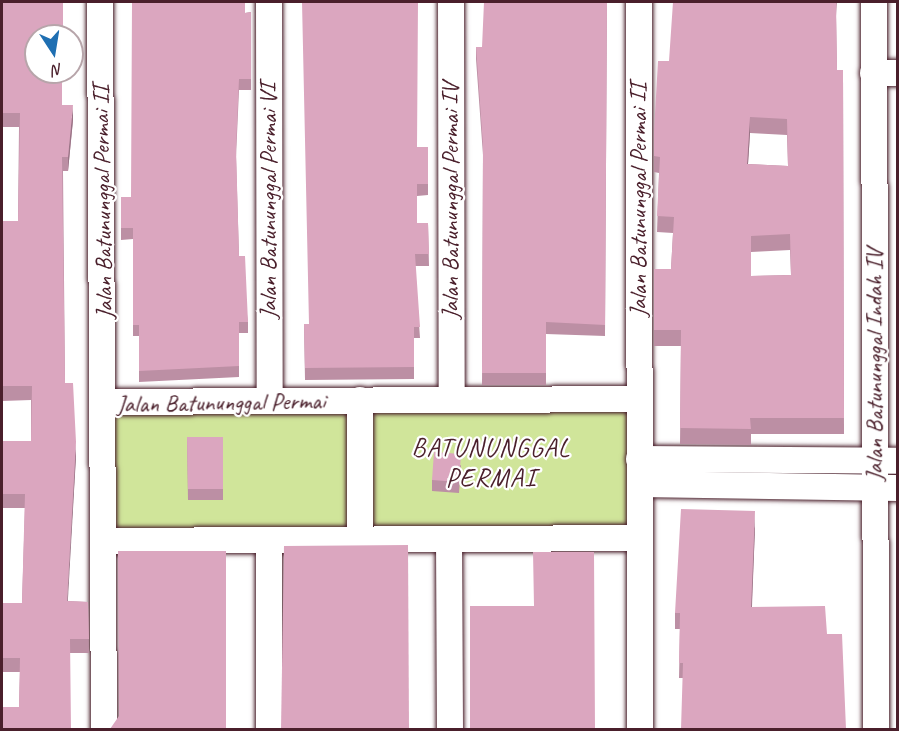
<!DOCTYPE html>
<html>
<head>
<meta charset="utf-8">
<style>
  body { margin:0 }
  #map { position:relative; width:899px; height:731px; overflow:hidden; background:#fff; font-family:Caveat,sans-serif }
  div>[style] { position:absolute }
  .green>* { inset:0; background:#d0e59a }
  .roads { filter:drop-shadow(0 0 2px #4a1f2b) drop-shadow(0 0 2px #4a1f2b) }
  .street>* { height:26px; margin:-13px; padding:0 13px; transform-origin:13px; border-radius:13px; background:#fff }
  .wall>* { inset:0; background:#bc8fa4 }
  .shaded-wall>* { inset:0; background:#997486 }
  .building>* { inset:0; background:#dba6bf }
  span { translate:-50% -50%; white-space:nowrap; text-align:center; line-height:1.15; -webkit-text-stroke:4.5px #fff; paint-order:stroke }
  .street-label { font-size:24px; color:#4a1f2b }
  .neighbourhood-label { font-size:26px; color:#4a1f2b; letter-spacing:1.5px }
  .frame { position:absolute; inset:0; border:3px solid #4a1f2b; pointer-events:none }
  .north { position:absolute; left:24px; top:24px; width:60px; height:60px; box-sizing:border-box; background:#fff; border:2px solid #b7a5aa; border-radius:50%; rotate:168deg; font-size:16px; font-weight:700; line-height:24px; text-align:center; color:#4a1f2b }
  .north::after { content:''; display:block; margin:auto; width:21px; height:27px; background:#1f6fb2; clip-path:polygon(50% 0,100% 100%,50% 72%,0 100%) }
</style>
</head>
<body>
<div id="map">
  <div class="green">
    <div style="clip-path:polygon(636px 402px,636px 536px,102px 535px,103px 407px)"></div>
  </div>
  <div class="roads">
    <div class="street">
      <div style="left:100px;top:2px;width:728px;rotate:89.69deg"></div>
      <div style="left:269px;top:2px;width:399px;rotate:89.9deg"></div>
      <div style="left:451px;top:2px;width:398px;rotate:89.9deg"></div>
      <div style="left:639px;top:2px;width:728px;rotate:89.92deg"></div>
      <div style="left:874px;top:2px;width:728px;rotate:89.84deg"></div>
      <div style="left:873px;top:73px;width:25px"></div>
      <div style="left:360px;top:400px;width:139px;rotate:90deg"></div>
      <div style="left:105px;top:402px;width:534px;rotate:-0.32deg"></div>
      <div style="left:639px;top:459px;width:259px;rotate:0.4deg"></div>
      <div style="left:640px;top:484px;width:258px;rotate:0.9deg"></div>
      <div style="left:449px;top:539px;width:191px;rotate:89.7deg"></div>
      <div style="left:269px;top:540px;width:190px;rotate:90deg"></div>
      <div style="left:106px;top:541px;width:534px;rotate:-0.32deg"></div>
    </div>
  </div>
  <div class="wall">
    <div style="clip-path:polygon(2px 2px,62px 105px,73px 120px,68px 171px,63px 171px,65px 383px,76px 456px,67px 601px,88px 602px,89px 653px,70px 653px,19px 707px,20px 672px,2px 672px,2px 603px,22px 603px,25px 508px,2px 508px,2px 441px,31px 441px,31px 400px,2px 401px,2px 221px,18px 221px,19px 127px,2px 127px)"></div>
    <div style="clip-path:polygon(607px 2px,605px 336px,546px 334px,546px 385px,482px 385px,483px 155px,476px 59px,476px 47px,482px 47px)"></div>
    <div style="clip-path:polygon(evenodd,837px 2px,836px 16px,837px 70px,843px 70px,844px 434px,751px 434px,751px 445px,680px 444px,681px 346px,654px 346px,654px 269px,671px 269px,673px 233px,657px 232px,659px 173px,654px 172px,654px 131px,669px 61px,837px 2px,750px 133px,787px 135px,788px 166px,748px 164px,750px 133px,837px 2px,790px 250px,791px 275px,751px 276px,751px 252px,790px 250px)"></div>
    <div style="clip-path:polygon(251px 12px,251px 90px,239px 90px,236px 157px,239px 256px,248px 322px,248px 333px,239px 333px,239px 377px,139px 382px,139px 336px,133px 336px,133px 239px,121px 240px,121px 197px,131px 197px,245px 13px)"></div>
    <div style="clip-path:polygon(417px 147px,428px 147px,428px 195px,417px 196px,417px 223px,428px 223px,429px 266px,415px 266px,420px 338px,414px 338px,414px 379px,305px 380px,304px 324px,309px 324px)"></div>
    <div style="clip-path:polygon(187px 437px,223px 437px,223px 500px,188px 500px)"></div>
    <div style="clip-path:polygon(461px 465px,459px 493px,432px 491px,432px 480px)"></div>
    <div style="clip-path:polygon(755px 527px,752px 607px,683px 678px,679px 678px,680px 629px,675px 629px,675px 613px)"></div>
  </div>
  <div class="shaded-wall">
    <div style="clip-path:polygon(73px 105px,73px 120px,68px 171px,68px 157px)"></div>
    <div style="clip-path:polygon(750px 117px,750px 133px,747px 180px,747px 164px)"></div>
    <div style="clip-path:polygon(76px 442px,76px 456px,67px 616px,67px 601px)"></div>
    <div style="clip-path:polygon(755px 511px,755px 527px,751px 623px,751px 607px)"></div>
  </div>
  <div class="building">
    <div style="clip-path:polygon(2px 2px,63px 2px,63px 36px,36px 36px,36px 72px,62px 72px,62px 105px,73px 105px,68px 157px,62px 157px,65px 383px,73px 383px,76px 442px,67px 601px,88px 602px,89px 639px,70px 639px,71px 729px,2px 729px,2px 707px,19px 707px,20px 658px,2px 658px,2px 603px,22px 603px,25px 494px,2px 494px,2px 441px,31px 441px,32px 386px,2px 386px,2px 221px,18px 221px,20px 113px,2px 113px)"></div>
    <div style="clip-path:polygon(132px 2px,245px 2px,245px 13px,251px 12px,251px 79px,239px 79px,236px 149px,239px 256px,245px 256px,248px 322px,239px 322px,239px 366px,139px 371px,139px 325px,133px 325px,133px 228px,121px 228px,121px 197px,131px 197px)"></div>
    <div style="clip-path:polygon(302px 2px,418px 2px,417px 147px,428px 147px,428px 184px,417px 184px,417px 223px,428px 223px,429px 254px,415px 254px,420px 327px,414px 327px,414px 367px,305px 368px,304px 324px,309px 324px)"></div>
    <div style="clip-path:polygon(484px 2px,607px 2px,605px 325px,546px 322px,546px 373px,482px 373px,483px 145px,476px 47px,482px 47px)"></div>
    <div style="clip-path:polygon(evenodd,673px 2px,836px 2px,837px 70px,843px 70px,844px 418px,750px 418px,751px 429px,680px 428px,681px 330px,654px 330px,654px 269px,671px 269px,674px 217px,657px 216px,660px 157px,654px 156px,654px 131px,658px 61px,669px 61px,673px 2px,750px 117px,787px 119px,788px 166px,747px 164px,750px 117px,673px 2px,790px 234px,791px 275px,751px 276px,751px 236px,790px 234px)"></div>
    <div style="clip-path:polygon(187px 437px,223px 437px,223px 489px,188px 489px)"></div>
    <div style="clip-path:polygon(434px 452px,461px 454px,459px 482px,432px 480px)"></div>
    <div style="clip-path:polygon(681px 509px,755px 511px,751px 607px,825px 606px,827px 634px,842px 634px,846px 729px,681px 729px,683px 663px,679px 663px,680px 613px,675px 613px)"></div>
    <div style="clip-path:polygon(408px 545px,409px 729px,281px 729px,284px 546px)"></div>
    <div style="clip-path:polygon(118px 551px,226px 551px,226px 729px,110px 729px,119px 716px)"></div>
    <div style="clip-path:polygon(533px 552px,594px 552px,595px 729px,470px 729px,470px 606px,534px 606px)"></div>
  </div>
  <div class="street-label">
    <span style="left:639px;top:200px;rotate:-90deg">Jalan Batununggal Permai II</span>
    <span style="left:269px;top:201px;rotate:-90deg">Jalan Batununggal Permai VI</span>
    <span style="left:451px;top:201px;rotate:-90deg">Jalan Batununggal Permai IV</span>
    <span style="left:103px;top:202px;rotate:-91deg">Jalan Batununggal Permai II</span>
    <span style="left:875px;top:365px;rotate:-90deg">Jalan Batununggal Indah IV</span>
    <span style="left:221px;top:403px;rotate:-1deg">Jalan Batununggal Permai</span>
  </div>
  <div class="neighbourhood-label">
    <span style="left:491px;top:463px">BATUNUNGGAL<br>PERMAI</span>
  </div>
  <div class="frame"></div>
  <div class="north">N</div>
</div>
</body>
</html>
